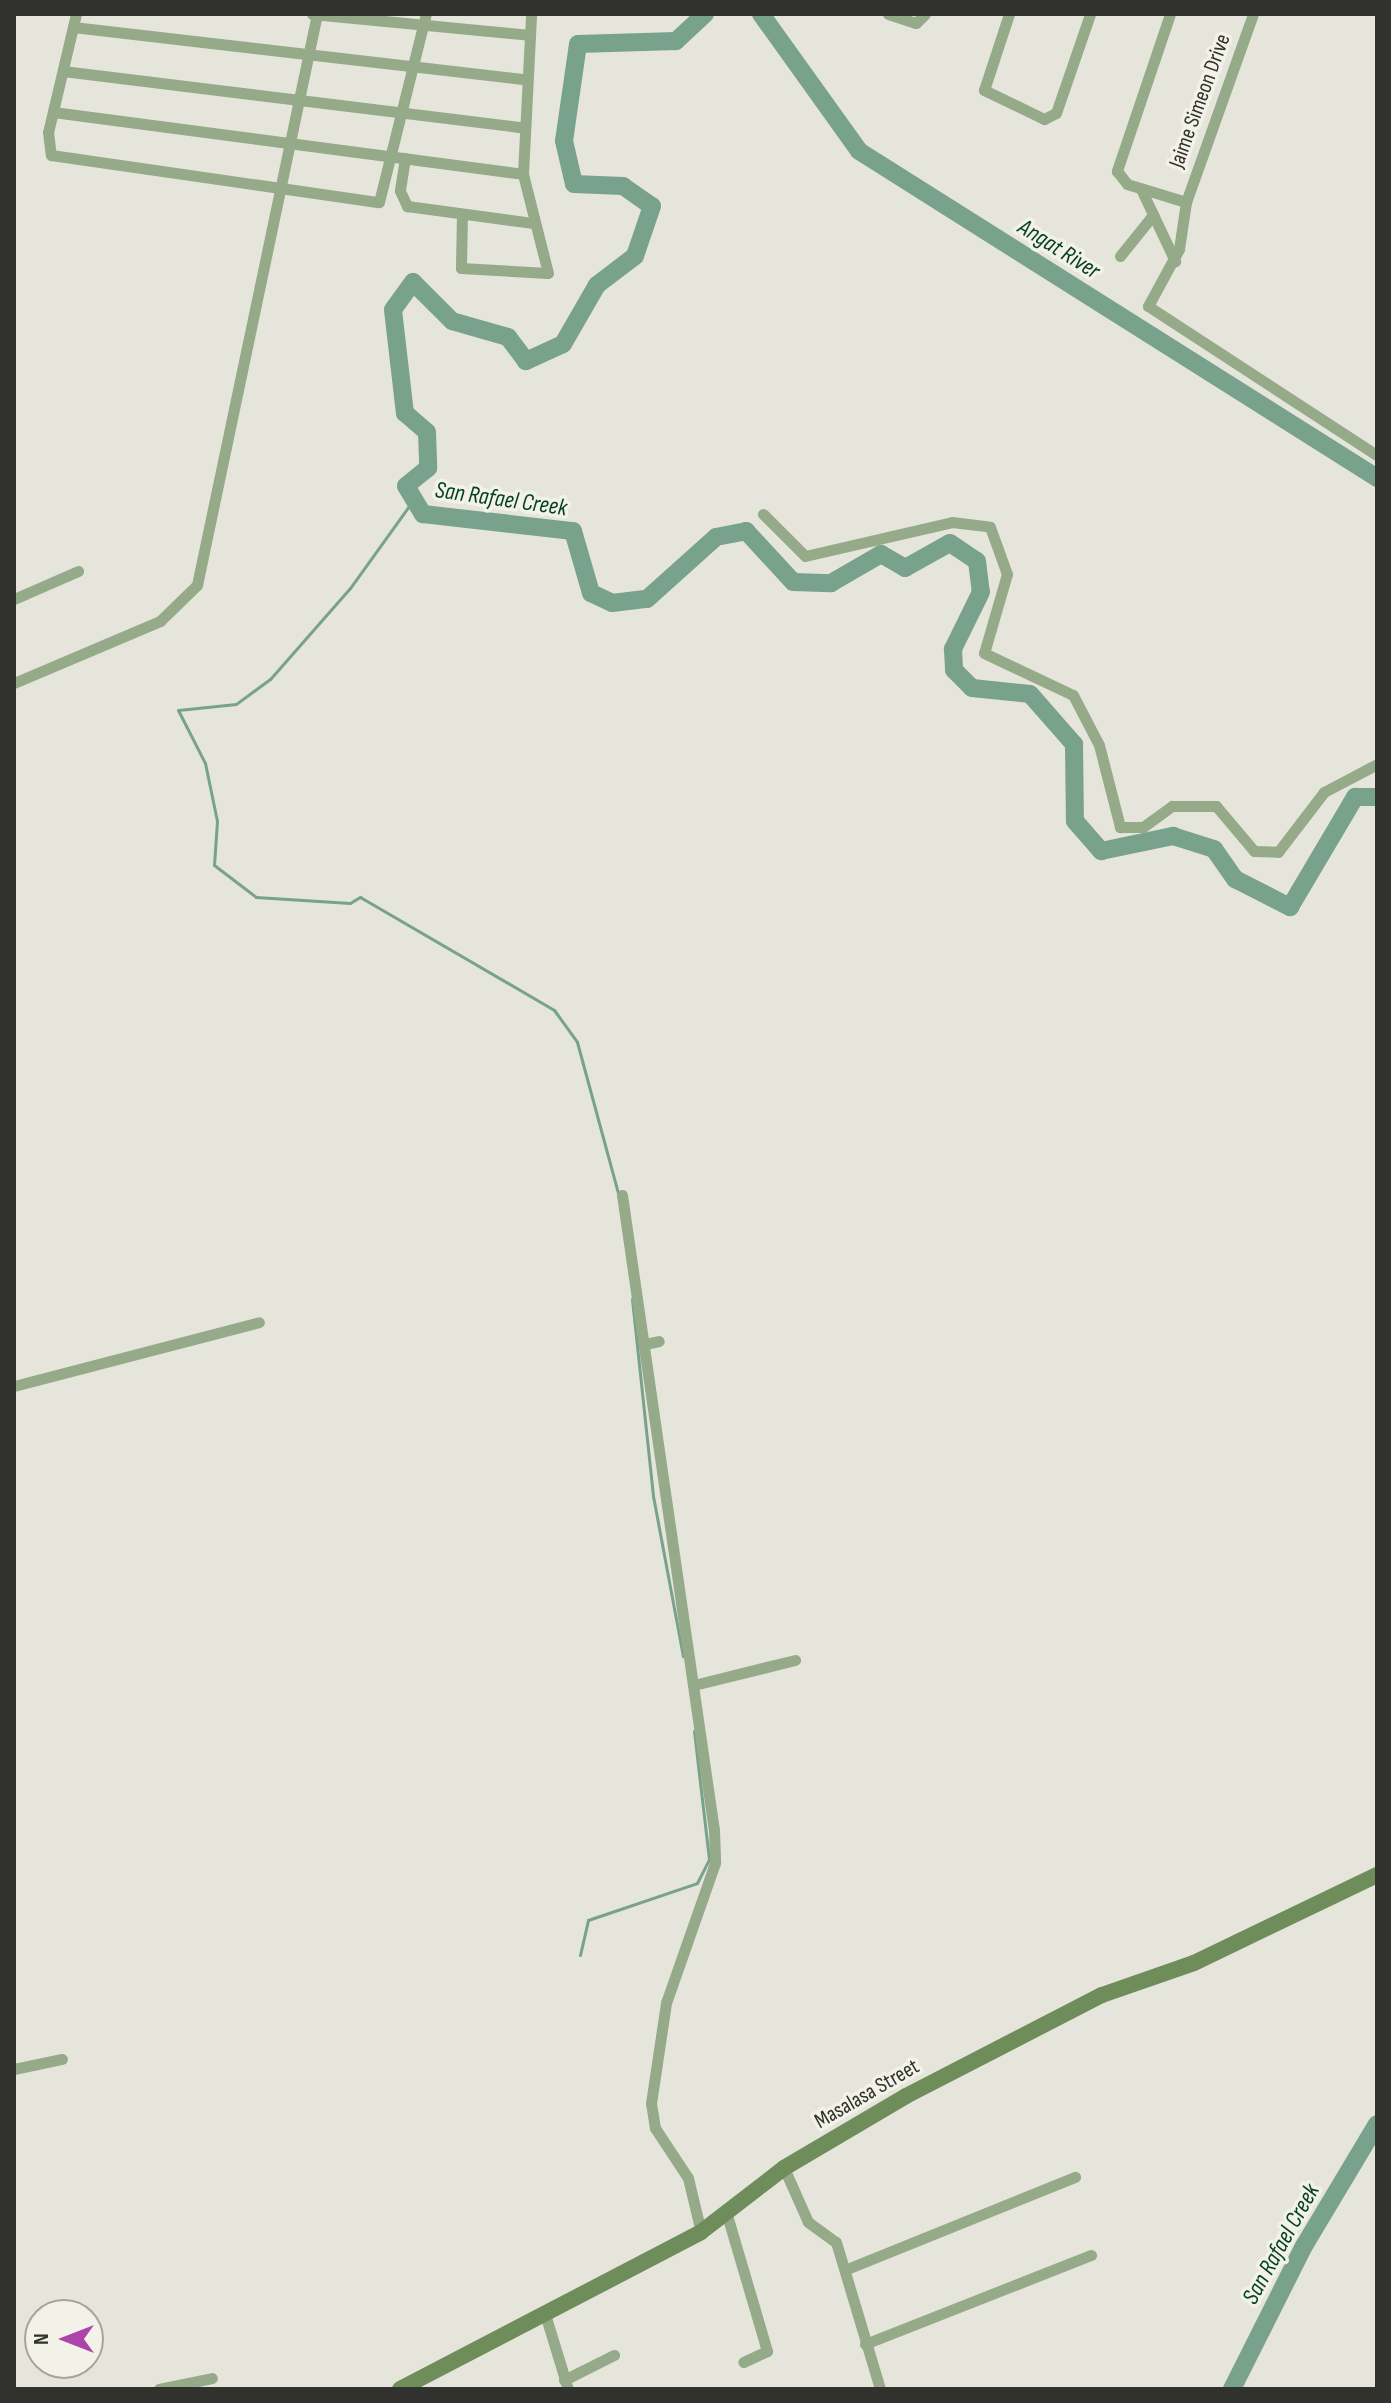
<!DOCTYPE html>
<html>
<head>
<meta charset="utf-8">
<style>
  body { margin:0 }
  #map { position:relative; width:1391px; height:2403px; overflow:hidden; background:#e5e5db; font-family:"Sofia Sans Condensed",sans-serif }
  div>[style] { position:absolute }
  .stream>* { height:3px; margin:-1.5px; padding:0 1.5px; transform-origin:1.5px; border-radius:1.5px; background:#78a28b }
  .river>* { height:18px; margin:-9px; padding:0 9px; transform-origin:9px; border-radius:9px; background:#78a28b }
  .street>* { height:11px; margin:-5.5px; padding:0 5.5px; transform-origin:5.5px; border-radius:5.5px; background:#95aa88 }
  .secondary>* { height:16px; margin:-8px; padding:0 8px; transform-origin:8px; border-radius:8px; background:#6f8d5b }
  span { translate:-50% -50%; white-space:nowrap; text-align:center; line-height:1.15; -webkit-text-stroke:7px #f2f2e8; paint-order:stroke }
  .street-label { font-size:22px; color:#31312d }
  .water-label { font-size:24px; color:#043e27; font-style:italic }
  .frame { position:absolute; inset:0; border:16px solid #31312d; pointer-events:none }
  .north { position:absolute; left:24px; top:2299px; width:80px; height:80px; box-sizing:border-box; background:#f2f2e8; border:2px solid #a5a59d; border-radius:50%; rotate:270deg; font-size:22px; font-weight:700; line-height:32px; text-align:center; color:#31312d }
  .north::after { content:''; display:block; margin:auto; width:28px; height:36px; background:#ac45a9; clip-path:polygon(50% 0,100% 100%,50% 72%,0 100%) }
</style>
</head>
<body>
<div id="map">
  <div class="stream">
    <div style="left:414px;top:499px;width:110px;rotate:125.7deg"></div>
    <div style="left:350px;top:588px;width:121px;rotate:131.3deg"></div>
    <div style="left:270px;top:679px;width:42px;rotate:143.7deg"></div>
    <div style="left:236px;top:704px;width:58px;rotate:174.1deg"></div>
    <div style="left:178px;top:710px;width:59px;rotate:63deg"></div>
    <div style="left:205px;top:763px;width:59px;rotate:78.3deg"></div>
    <div style="left:217px;top:821px;width:44px;rotate:93.9deg"></div>
    <div style="left:214px;top:865px;width:53px;rotate:37.3deg"></div>
    <div style="left:256px;top:897px;width:94px;rotate:3.7deg"></div>
    <div style="left:350px;top:903px;width:12px;rotate:-31deg"></div>
    <div style="left:360px;top:897px;width:225px;rotate:30.2deg"></div>
    <div style="left:554px;top:1010px;width:39px;rotate:54deg"></div>
    <div style="left:577px;top:1042px;width:156px;rotate:74.8deg"></div>
    <div style="left:632px;top:1299px;width:198px;rotate:83.9deg"></div>
    <div style="left:653px;top:1496px;width:163px;rotate:79.4deg"></div>
    <div style="left:580px;top:1955px;width:36px;rotate:-77deg"></div>
    <div style="left:588px;top:1920px;width:115px;rotate:-18.7deg"></div>
    <div style="left:697px;top:1883px;width:27px;rotate:-63deg"></div>
    <div style="left:709px;top:1859px;width:129px;rotate:-96.7deg"></div>
  </div>
  <div class="river">
    <div style="left:705px;top:14px;width:40px;rotate:137deg"></div>
    <div style="left:676px;top:41px;width:98px;rotate:178.2deg"></div>
    <div style="left:578px;top:44px;width:98px;rotate:98.2deg"></div>
    <div style="left:564px;top:141px;width:44px;rotate:76.9deg"></div>
    <div style="left:574px;top:184px;width:49px;rotate:2.3deg"></div>
    <div style="left:623px;top:186px;width:35px;rotate:35deg"></div>
    <div style="left:652px;top:206px;width:53px;rotate:108.8deg"></div>
    <div style="left:635px;top:256px;width:48px;rotate:142.7deg"></div>
    <div style="left:597px;top:285px;width:68px;rotate:120deg"></div>
    <div style="left:563px;top:344px;width:41px;rotate:155.3deg"></div>
    <div style="left:526px;top:361px;width:30px;rotate:-127deg"></div>
    <div style="left:508px;top:337px;width:58px;rotate:-164.1deg"></div>
    <div style="left:452px;top:321px;width:55px;rotate:-135deg"></div>
    <div style="left:413px;top:282px;width:34px;rotate:126deg"></div>
    <div style="left:393px;top:310px;width:104px;rotate:83.4deg"></div>
    <div style="left:405px;top:413px;width:29px;rotate:41deg"></div>
    <div style="left:427px;top:432px;width:36px;rotate:88deg"></div>
    <div style="left:428px;top:468px;width:28px;rotate:141deg"></div>
    <div style="left:406px;top:486px;width:33px;rotate:59deg"></div>
    <div style="left:423px;top:514px;width:151px;rotate:6.5deg"></div>
    <div style="left:573px;top:531px;width:65px;rotate:73.8deg"></div>
    <div style="left:591px;top:593px;width:23px;rotate:25deg"></div>
    <div style="left:612px;top:603px;width:35px;rotate:-7deg"></div>
    <div style="left:647px;top:599px;width:93px;rotate:-41.9deg"></div>
    <div style="left:716px;top:537px;width:31px;rotate:-11deg"></div>
    <div style="left:746px;top:531px;width:69px;rotate:47.3deg"></div>
    <div style="left:793px;top:582px;width:38px;rotate:2deg"></div>
    <div style="left:831px;top:583px;width:58px;rotate:-30.1deg"></div>
    <div style="left:881px;top:554px;width:28px;rotate:30deg"></div>
    <div style="left:905px;top:568px;width:51px;rotate:-29.1deg"></div>
    <div style="left:950px;top:543px;width:32px;rotate:34deg"></div>
    <div style="left:977px;top:561px;width:31px;rotate:83deg"></div>
    <div style="left:981px;top:592px;width:64px;rotate:116.2deg"></div>
    <div style="left:953px;top:649px;width:21px;rotate:87deg"></div>
    <div style="left:954px;top:670px;width:25px;rotate:45deg"></div>
    <div style="left:972px;top:688px;width:58px;rotate:5.9deg"></div>
    <div style="left:1030px;top:694px;width:67px;rotate:48.7deg"></div>
    <div style="left:1074px;top:744px;width:77px;rotate:89.3deg"></div>
    <div style="left:1075px;top:821px;width:40px;rotate:49deg"></div>
    <div style="left:1101px;top:851px;width:74px;rotate:-11.8deg"></div>
    <div style="left:1173px;top:836px;width:43px;rotate:17.6deg"></div>
    <div style="left:1214px;top:849px;width:37px;rotate:55deg"></div>
    <div style="left:1235px;top:879px;width:62px;rotate:27deg"></div>
    <div style="left:1290px;top:907px;width:128px;rotate:-59.4deg"></div>
    <div style="left:1355px;top:797px;width:22px"></div>
    <div style="left:761px;top:14px;width:168px;rotate:54.4deg"></div>
    <div style="left:859px;top:151px;width:613px;rotate:32.26deg"></div>
    <div style="left:1232px;top:2389px;width:160px;rotate:-63.3deg"></div>
    <div style="left:1304px;top:2246px;width:142px;rotate:-59.1deg"></div>
  </div>
  <div class="street">
    <div style="left:76px;top:14px;width:121px;rotate:103.3deg"></div>
    <div style="left:48px;top:132px;width:23px;rotate:83deg"></div>
    <div style="left:51px;top:155px;width:331px;rotate:8.2deg"></div>
    <div style="left:379px;top:202px;width:194px;rotate:-76deg"></div>
    <div style="left:312px;top:14px;width:218px;rotate:5.5deg"></div>
    <div style="left:888px;top:14px;width:29px;rotate:18deg"></div>
    <div style="left:916px;top:23px;width:13px;rotate:-45deg"></div>
    <div style="left:1009px;top:14px;width:80px;rotate:108.2deg"></div>
    <div style="left:984px;top:90px;width:67px;rotate:25.8deg"></div>
    <div style="left:1044px;top:119px;width:13px;rotate:-27deg"></div>
    <div style="left:1056px;top:113px;width:105px;rotate:-71deg"></div>
    <div style="left:1170px;top:14px;width:166px;rotate:108.7deg"></div>
    <div style="left:1117px;top:171px;width:16px;rotate:52deg"></div>
    <div style="left:1127px;top:184px;width:62px;rotate:17deg"></div>
    <div style="left:1253px;top:14px;width:200px;rotate:109.6deg"></div>
    <div style="left:1186px;top:202px;width:48px;rotate:98.5deg"></div>
    <div style="left:1179px;top:249px;width:65px;rotate:118.5deg"></div>
    <div style="left:1148px;top:306px;width:273px;rotate:33.1deg"></div>
    <div style="left:73px;top:27px;width:454px;rotate:6.6deg"></div>
    <div style="left:63px;top:71px;width:461px;rotate:7deg"></div>
    <div style="left:53px;top:112px;width:474px;rotate:7.5deg"></div>
    <div style="left:405px;top:158px;width:33px;rotate:99deg"></div>
    <div style="left:400px;top:191px;width:17px;rotate:65deg"></div>
    <div style="left:407px;top:206px;width:126px;rotate:7.7deg"></div>
    <div style="left:1141px;top:189px;width:80px;rotate:64.7deg"></div>
    <div style="left:462px;top:214px;width:54px;rotate:91.1deg"></div>
    <div style="left:461px;top:268px;width:87px;rotate:3.3deg"></div>
    <div style="left:548px;top:273px;width:102px;rotate:-104.2deg"></div>
    <div style="left:523px;top:174px;width:160px;rotate:-87.1deg"></div>
    <div style="left:1120px;top:256px;width:53px;rotate:-51.2deg"></div>
    <div style="left:763px;top:514px;width:59px;rotate:45deg"></div>
    <div style="left:805px;top:556px;width:151px;rotate:-13deg"></div>
    <div style="left:952px;top:522px;width:38px;rotate:7deg"></div>
    <div style="left:990px;top:527px;width:50px;rotate:70.1deg"></div>
    <div style="left:1007px;top:574px;width:82px;rotate:106.2deg"></div>
    <div style="left:984px;top:653px;width:98px;rotate:25.3deg"></div>
    <div style="left:1073px;top:695px;width:56px;rotate:62.5deg"></div>
    <div style="left:1099px;top:745px;width:85px;rotate:75.6deg"></div>
    <div style="left:1120px;top:827px;width:23px"></div>
    <div style="left:1143px;top:827px;width:36px;rotate:-36deg"></div>
    <div style="left:1172px;top:806px;width:44px"></div>
    <div style="left:1216px;top:806px;width:59px;rotate:49.8deg"></div>
    <div style="left:1254px;top:851px;width:24px;rotate:2deg"></div>
    <div style="left:1278px;top:852px;width:76px;rotate:-52.5deg"></div>
    <div style="left:1324px;top:792px;width:60px;rotate:-27.8deg"></div>
    <div style="left:14px;top:599px;width:70px;rotate:-23.6deg"></div>
    <div style="left:14px;top:683px;width:159px;rotate:-23deg"></div>
    <div style="left:160px;top:621px;width:52px;rotate:-44.2deg"></div>
    <div style="left:197px;top:585px;width:583px;rotate:-78.13deg"></div>
    <div style="left:622px;top:1195px;width:642px;rotate:81.76deg"></div>
    <div style="left:714px;top:1830px;width:33px;rotate:88deg"></div>
    <div style="left:715px;top:1863px;width:148px;rotate:109.3deg"></div>
    <div style="left:666px;top:2003px;width:101px;rotate:98.5deg"></div>
    <div style="left:651px;top:2103px;width:25px;rotate:81deg"></div>
    <div style="left:655px;top:2128px;width:60px;rotate:56.6deg"></div>
    <div style="left:688px;top:2178px;width:56px;rotate:76.5deg"></div>
    <div style="left:645px;top:1344px;width:14px;rotate:-12deg"></div>
    <div style="left:14px;top:1386px;width:253px;rotate:-14.6deg"></div>
    <div style="left:698px;top:1684px;width:100px;rotate:-13.9deg"></div>
    <div style="left:14px;top:2069px;width:49px;rotate:-11.8deg"></div>
    <div style="left:784px;top:2168px;width:59px;rotate:66deg"></div>
    <div style="left:808px;top:2222px;width:34px;rotate:36deg"></div>
    <div style="left:836px;top:2242px;width:153px;rotate:73.3deg"></div>
    <div style="left:727px;top:2215px;width:142px;rotate:73.6deg"></div>
    <div style="left:767px;top:2351px;width:26px;rotate:155deg"></div>
    <div style="left:847px;top:2269px;width:246px;rotate:-22deg"></div>
    <div style="left:545px;top:2314px;width:78px;rotate:73deg"></div>
    <div style="left:865px;top:2344px;width:243px;rotate:-21.5deg"></div>
    <div style="left:564px;top:2380px;width:56px;rotate:-26.6deg"></div>
    <div style="left:159px;top:2389px;width:54px;rotate:-11.7deg"></div>
  </div>
  <div class="secondary">
    <div style="left:400px;top:2389px;width:339px;rotate:-27.5deg"></div>
    <div style="left:701px;top:2232px;width:105px;rotate:-37.6deg"></div>
    <div style="left:784px;top:2168px;width:142px;rotate:-30.5deg"></div>
    <div style="left:906px;top:2096px;width:220px;rotate:-27.3deg"></div>
    <div style="left:1102px;top:1995px;width:97px;rotate:-19.2deg"></div>
    <div style="left:1194px;top:1963px;width:203px;rotate:-25.7deg"></div>
  </div>
  <div class="street-label">
    <span style="left:1200px;top:101px;rotate:-70deg">Jaime Simeon Drive</span>
    <span style="left:867px;top:2094px;rotate:-30deg">Masalasa Street</span>
  </div>
  <div class="water-label">
    <span style="left:1059px;top:249px;rotate:32deg">Angat River</span>
    <span style="left:501px;top:499px;rotate:8deg">San Rafael Creek</span>
    <span style="left:1281px;top:2244px;rotate:-61deg">San Rafael Creek</span>
  </div>
  <div class="frame"></div>
  <div class="north">N</div>
</div>
</body>
</html>
